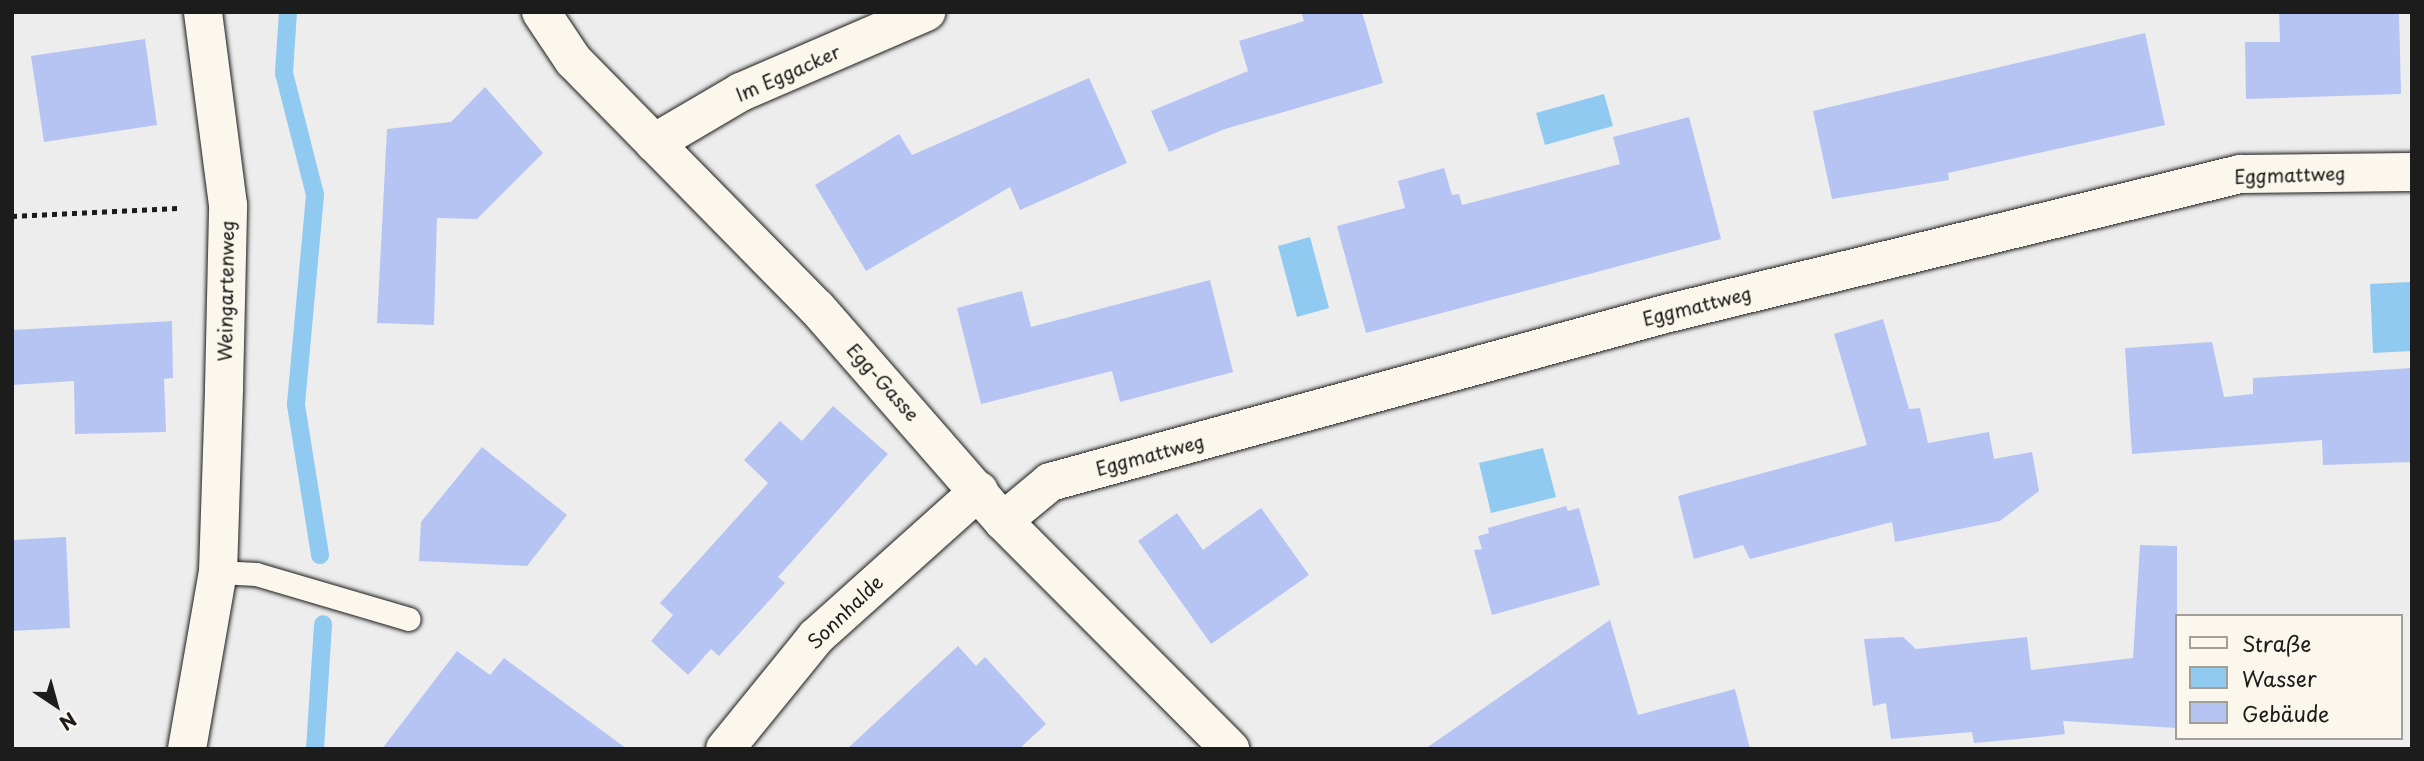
<!DOCTYPE html>
<html>
<head>
<meta charset="utf-8">
<style>
  body { margin:0 }
  #map { position:relative; width:2424px; height:761px; overflow:hidden; background:#ededee; font-family:"Playpen Sans",sans-serif }
  div>[style] { position:absolute }
  .water>* { inset:0; background:#90caf0 }
  .stream>* { height:18px; margin:-9px; padding:0 9px; transform-origin:9px; border-radius:9px; background:#90caf0 }
  .building>* { inset:0; background:#b6c4f4 }
  .path>* { height:4.5px; margin-top:-2.25px; transform-origin:0; background:repeating-linear-gradient(90deg,#1c1c1c 0 5px,transparent 0 10px) }
  .roads { filter:drop-shadow(0 0 2px #1c1c1c) drop-shadow(0 0 2px #1c1c1c) }
  .lane>* { height:23px; margin:-11.5px; padding:0 11.5px; transform-origin:11.5px; border-radius:11.5px; background:#fbf7ec }
  .street>* { height:38px; margin:-19px; padding:0 19px; transform-origin:19px; border-radius:19px; background:#fbf7ec }
  span { translate:-50% -50%; white-space:nowrap; text-align:center; line-height:1.15; -webkit-text-stroke:5px #fbf7ec; paint-order:stroke }
  .street-label { font-size:19px; color:#1c1c1c }
  .frame { position:absolute; inset:0; border:14px solid #1c1c1c; pointer-events:none }
  .legend { position:absolute; left:2175px; top:614px; width:228px; height:126px; box-sizing:border-box; background:#fbf7ec; border:2px solid #a29f99; margin:0; padding:9px 12px; list-style:none; font-size:21px; color:#1c1c1c }
  .legend li { display:flex; align-items:center; gap:14px; height:35px }
  .legend b { width:35px; border:2px solid #a29f99 }
  .north { position:absolute; left:21px; top:670px; width:70px; height:70px; -webkit-text-stroke:5px #fbf7ec; paint-order:stroke; rotate:144deg; font-size:19px; font-weight:700; line-height:28px; text-align:center; color:#1c1c1c }
  .north::after { content:''; display:block; margin:auto; width:24px; height:32px; background:#1c1c1c; clip-path:polygon(50% 0,100% 100%,50% 72%,0 100%) }
</style>
</head>
<body>
<div id="map">
  <div class="water">
    <div style="clip-path:polygon(1604px 94px,1613px 126px,1545px 145px,1536px 113px)"></div>
    <div style="clip-path:polygon(1310px 237px,1329px 308px,1297px 317px,1278px 246px)"></div>
    <div style="clip-path:polygon(2410px 282px,2412px 351px,2373px 353px,2370px 284px)"></div>
    <div style="clip-path:polygon(1543px 448px,1556px 497px,1491px 513px,1479px 463px)"></div>
  </div>
  <div class="stream">
    <div style="left:288px;top:12px;width:61px;rotate:93.8deg"></div>
    <div style="left:284px;top:73px;width:126px;rotate:75.7deg"></div>
    <div style="left:315px;top:195px;width:211px;rotate:95.2deg"></div>
    <div style="left:296px;top:405px;width:152px;rotate:80.9deg"></div>
    <div style="left:315px;top:749px;width:125px;rotate:-86.3deg"></div>
  </div>
  <div class="building">
    <div style="clip-path:polygon(1301px 12px,1362px 12px,1383px 83px,1225px 129px,1169px 152px,1151px 111px,1248px 71px,1239px 41px,1304px 21px)"></div>
    <div style="clip-path:polygon(2279px 12px,2399px 12px,2401px 94px,2246px 99px,2245px 42px,2280px 42px)"></div>
    <div style="clip-path:polygon(2145px 33px,2165px 125px,1948px 173px,1949px 180px,1832px 199px,1813px 111px)"></div>
    <div style="clip-path:polygon(145px 39px,157px 125px,44px 142px,31px 56px)"></div>
    <div style="clip-path:polygon(1089px 78px,1127px 163px,1020px 210px,1010px 187px,866px 271px,815px 185px,899px 134px,912px 155px)"></div>
    <div style="clip-path:polygon(485px 87px,543px 153px,477px 219px,437px 218px,434px 325px,377px 323px,387px 129px,451px 122px)"></div>
    <div style="clip-path:polygon(1689px 117px,1721px 239px,1366px 333px,1337px 226px,1405px 208px,1398px 181px,1444px 168px,1452px 195px,1459px 194px,1462px 205px,1620px 164px,1613px 137px)"></div>
    <div style="clip-path:polygon(1210px 280px,1233px 372px,1120px 402px,1112px 371px,981px 404px,957px 308px,1022px 291px,1031px 327px)"></div>
    <div style="clip-path:polygon(1883px 319px,1909px 409px,1920px 408px,1928px 443px,1989px 432px,1994px 459px,2032px 452px,2039px 491px,2000px 521px,1895px 542px,1892px 522px,1750px 559px,1743px 545px,1694px 559px,1678px 496px,1867px 445px,1834px 334px)"></div>
    <div style="clip-path:polygon(172px 321px,173px 378px,164px 379px,166px 432px,75px 434px,74px 381px,12px 385px,12px 330px)"></div>
    <div style="clip-path:polygon(2212px 342px,2224px 397px,2253px 394px,2253px 378px,2412px 368px,2412px 462px,2323px 465px,2322px 440px,2132px 454px,2125px 348px)"></div>
    <div style="clip-path:polygon(833px 406px,888px 454px,778px 577px,785px 583px,719px 656px,711px 649px,688px 675px,651px 641px,673px 615px,660px 603px,768px 483px,744px 460px,780px 421px,802px 441px)"></div>
    <div style="clip-path:polygon(482px 447px,567px 515px,527px 566px,419px 561px,421px 522px)"></div>
    <div style="clip-path:polygon(1566px 506px,1568px 511px,1579px 508px,1600px 585px,1492px 615px,1474px 550px,1482px 549px,1478px 536px,1489px 533px,1488px 528px)"></div>
    <div style="clip-path:polygon(1261px 508px,1309px 575px,1211px 644px,1138px 541px,1177px 513px,1203px 550px)"></div>
    <div style="clip-path:polygon(66px 537px,70px 628px,12px 631px,12px 540px)"></div>
    <div style="clip-path:polygon(2140px 545px,2177px 546px,2177px 728px,2063px 721px,2065px 734px,2039px 737px,1974px 743px,1972px 732px,1891px 739px,1886px 703px,1873px 706px,1864px 639px,1903px 637px,1916px 649px,2027px 637px,2031px 670px,2133px 658px)"></div>
    <div style="clip-path:polygon(1610px 620px,1638px 715px,1735px 689px,1750px 749px,1425px 749px)"></div>
    <div style="clip-path:polygon(958px 646px,976px 666px,985px 657px,1046px 724px,1019px 749px,847px 749px)"></div>
    <div style="clip-path:polygon(457px 651px,490px 675px,504px 658px,627px 749px,382px 749px)"></div>
  </div>
  <div class="path">
    <div style="left:12px;top:216px;width:166px;rotate:-2.8deg"></div>
  </div>
  <div class="roads">
    <div class="lane">
      <div style="left:218px;top:572px;width:38px;rotate:3deg"></div>
      <div style="left:256px;top:574px;width:159px;rotate:16.4deg"></div>
    </div>
    <div class="street">
      <div style="left:541px;top:12px;width:58px;rotate:56.3deg"></div>
      <div style="left:573px;top:60px;width:348px;rotate:45.5deg"></div>
      <div style="left:817px;top:308px;width:283px;rotate:48.9deg"></div>
      <div style="left:1003px;top:521px;width:322px;rotate:45.1deg"></div>
      <div style="left:654px;top:143px;width:101px;rotate:-30.4deg"></div>
      <div style="left:741px;top:92px;width:202px;rotate:-23.4deg"></div>
      <div style="left:1003px;top:521px;width:61px;rotate:-39.7deg"></div>
      <div style="left:1050px;top:482px;width:638px;rotate:-15.28deg"></div>
      <div style="left:1665px;top:314px;width:592px;rotate:-13.68deg"></div>
      <div style="left:2240px;top:174px;width:172px;rotate:-0.7deg"></div>
      <div style="left:187px;top:749px;width:180px;rotate:-80.1deg"></div>
      <div style="left:218px;top:572px;width:184px;rotate:-88.1deg"></div>
      <div style="left:224px;top:388px;width:183px;rotate:-88.7deg"></div>
      <div style="left:228px;top:205px;width:195px;rotate:-97.4deg"></div>
      <div style="left:725px;top:749px;width:144px;rotate:-50.9deg"></div>
      <div style="left:816px;top:637px;width:219px;rotate:-41.9deg"></div>
    </div>
  </div>
  <div class="street-label">
    <span style="left:788px;top:73px;rotate:-24deg">Im Eggacker</span>
    <span style="left:2290px;top:175px;rotate:-2deg">Eggmattweg</span>
    <span style="left:226px;top:291px;rotate:-89deg">Weingartenweg</span>
    <span style="left:1697px;top:306px;rotate:-14deg">Eggmattweg</span>
    <span style="left:883px;top:382px;rotate:48deg">Egg-Gasse</span>
    <span style="left:1150px;top:455px;rotate:-15deg">Eggmattweg</span>
    <span style="left:845px;top:612px;rotate:-44deg">Sonnhalde</span>
  </div>
  <div class="frame"></div>
  <ul class="legend">
  <li><b style="height:9px;background:#fbf7ec"></b>Straße</li>
  <li><b style="height:19px;background:#90caf0"></b>Wasser</li>
  <li><b style="height:19px;background:#b6c4f4"></b>Gebäude</li>
  </ul>
  <div class="north">N</div>
</div>
</body>
</html>
